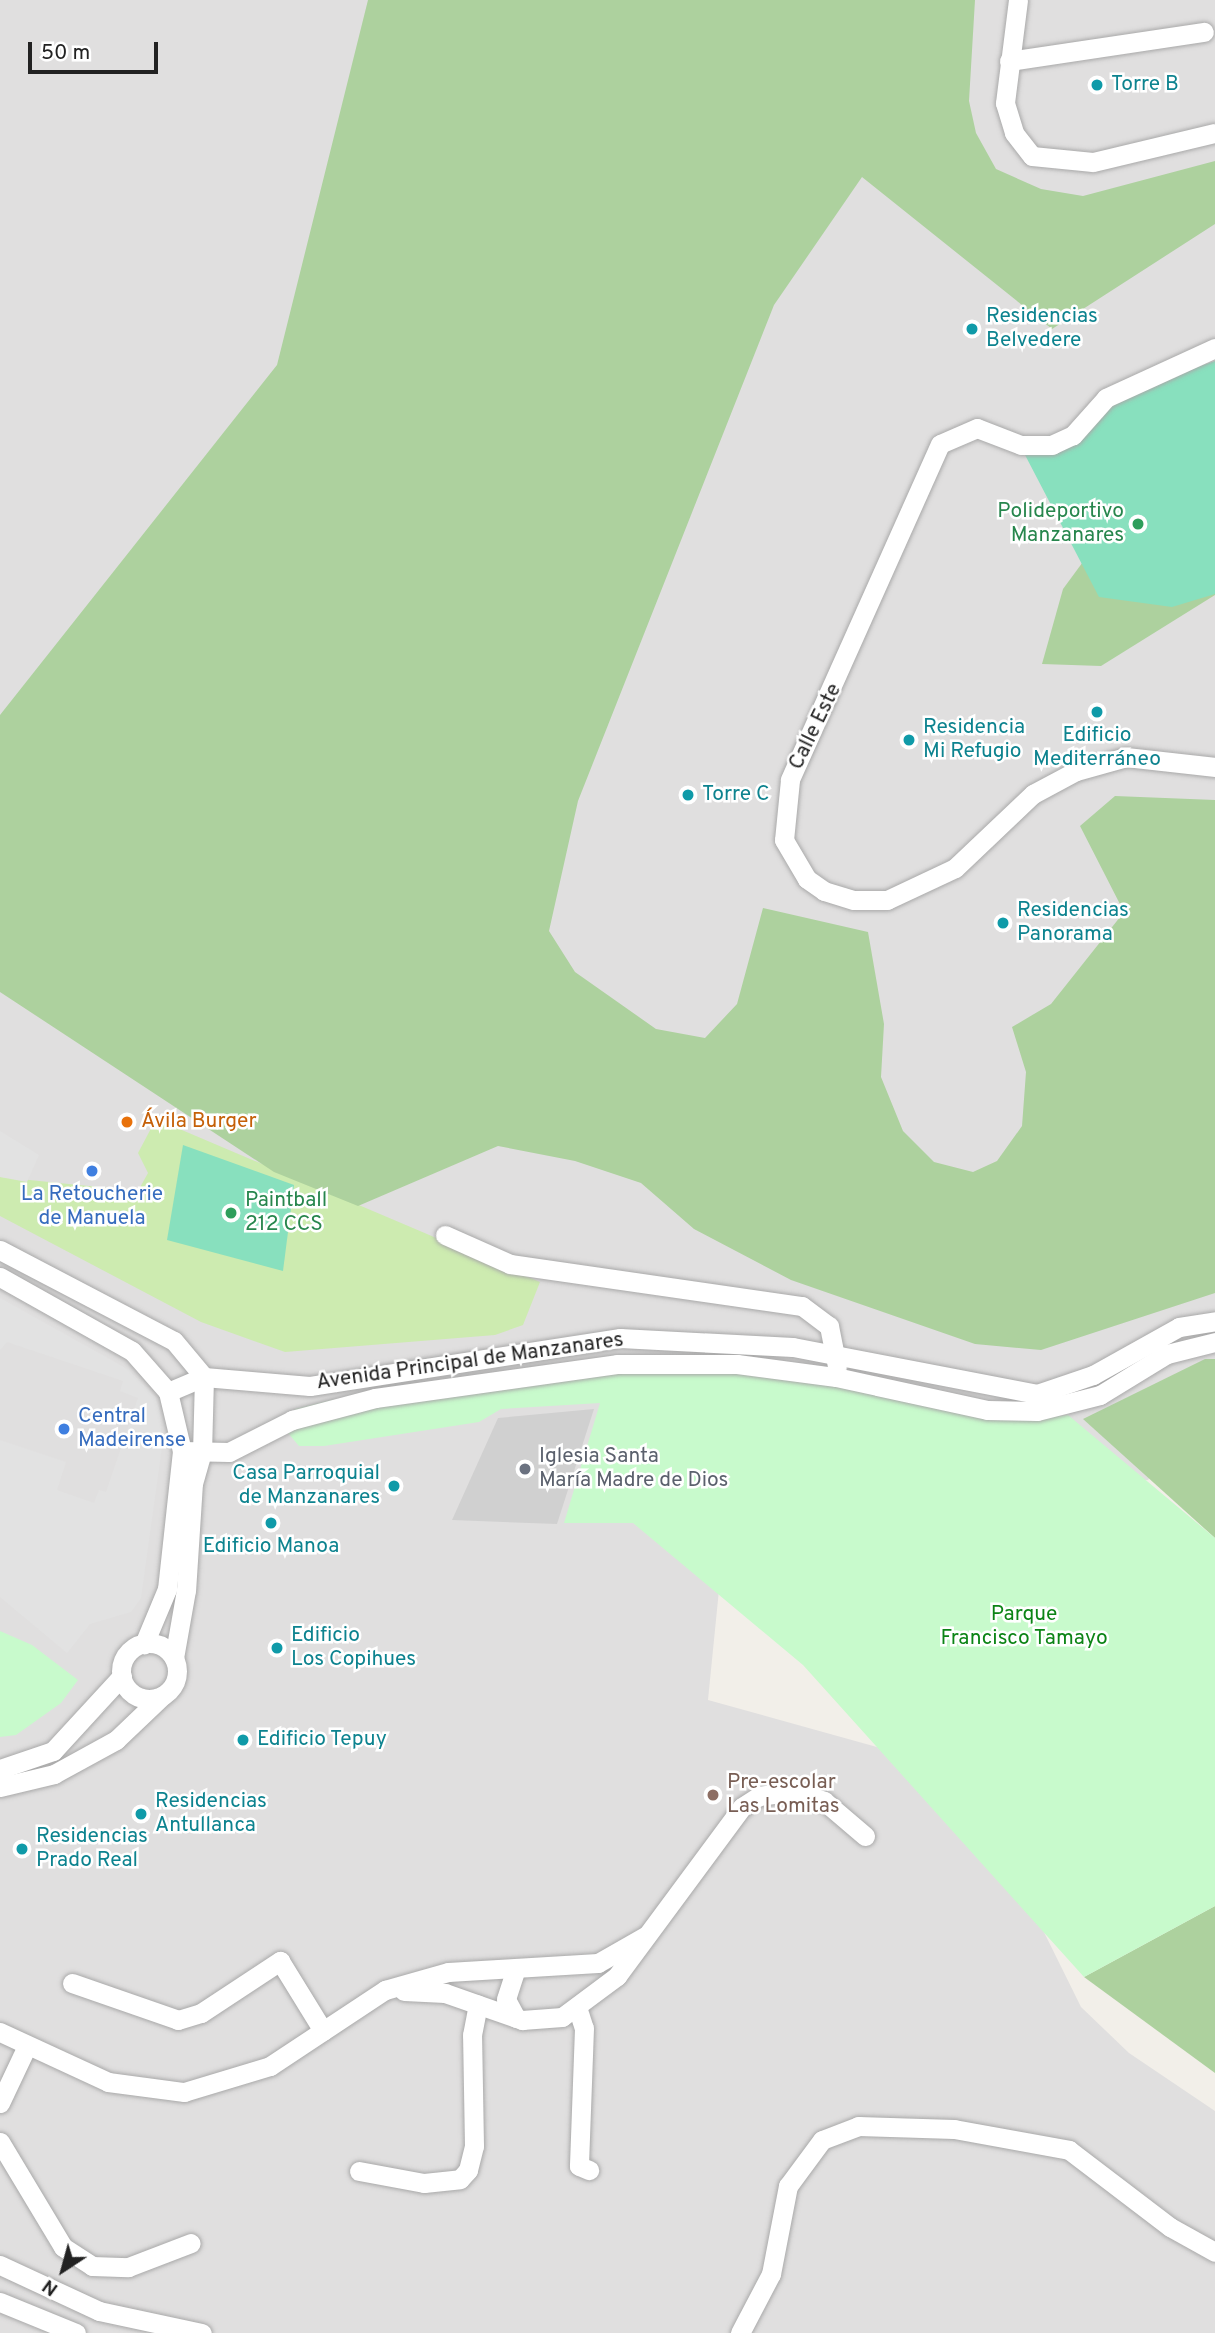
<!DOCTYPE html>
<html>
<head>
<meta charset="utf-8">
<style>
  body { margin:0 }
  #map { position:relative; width:1215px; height:2333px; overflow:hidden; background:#f2efe9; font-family:Overpass,sans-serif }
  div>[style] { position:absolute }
  .residential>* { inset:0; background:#e0dfdf }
  .religious>* { inset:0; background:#d0d0d0 }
  .grass>* { inset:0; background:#cdebb0 }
  .forest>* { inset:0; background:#add19e }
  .park>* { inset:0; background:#c8facc }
  .pitch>* { inset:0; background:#88e0be }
  .parking>* { inset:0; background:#e2e2e2 }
  .roads { filter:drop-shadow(0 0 2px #a9a9a9) drop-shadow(0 0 2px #a9a9a9) }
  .street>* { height:19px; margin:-9.5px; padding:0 9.5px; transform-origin:9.5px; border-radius:9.5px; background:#fff }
  .street>.ring { margin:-9.5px; padding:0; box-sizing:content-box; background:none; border:19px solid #fff; border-radius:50% }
  .dots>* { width:19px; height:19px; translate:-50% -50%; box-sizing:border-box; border:4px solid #fff; border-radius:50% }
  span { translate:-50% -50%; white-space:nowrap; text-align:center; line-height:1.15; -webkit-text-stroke:5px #fff; paint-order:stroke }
  .culture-label { font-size:21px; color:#0d838f }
  .left { translate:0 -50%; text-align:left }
  .right { translate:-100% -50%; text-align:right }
  .leisure-label { font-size:21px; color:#27864d }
  .street-label { font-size:21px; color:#222 }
  .food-label { font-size:21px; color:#c56008 }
  .shop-label { font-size:21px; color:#366cbe }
  .worship-label { font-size:21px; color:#5b616d }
  .park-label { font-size:21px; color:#0c8416 }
  .education-label { font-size:21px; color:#785e54 }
  .north { position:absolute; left:28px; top:2235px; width:70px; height:70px; -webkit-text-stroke:5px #fff; paint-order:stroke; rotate:216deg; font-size:19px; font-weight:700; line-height:28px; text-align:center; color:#222 }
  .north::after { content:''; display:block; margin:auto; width:24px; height:32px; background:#222; clip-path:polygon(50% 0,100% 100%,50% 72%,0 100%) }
  .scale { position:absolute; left:28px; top:42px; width:130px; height:32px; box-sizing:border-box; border:4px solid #222; border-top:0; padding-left:9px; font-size:21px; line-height:24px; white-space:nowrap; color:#222; -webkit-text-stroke:5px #fff; paint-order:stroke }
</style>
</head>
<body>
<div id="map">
  <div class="residential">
    <div style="clip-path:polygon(0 0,1215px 0,1215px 1377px,1148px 1480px,726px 1520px,708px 1700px,902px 1754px,999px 1841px,1081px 2007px,1129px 2053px,1215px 2111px,1215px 2333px,0 2333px)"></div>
  </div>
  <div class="religious">
    <div style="clip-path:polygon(594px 1409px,557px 1524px,452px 1520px,498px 1418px)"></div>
  </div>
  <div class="grass">
    <div style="clip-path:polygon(156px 1119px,540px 1282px,523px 1325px,495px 1335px,285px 1352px,201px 1322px,0 1216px,0 1177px,138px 1191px,148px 1173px,138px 1153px)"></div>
  </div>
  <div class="forest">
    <div style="clip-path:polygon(368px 0,975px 0,969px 101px,976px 133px,996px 169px,1041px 189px,1083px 196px,1215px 161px,1215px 224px,1052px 329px,862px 177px,774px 305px,578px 801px,549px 931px,575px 972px,656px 1029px,705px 1038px,737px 1004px,763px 908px,868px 932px,884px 1024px,881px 1077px,903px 1131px,934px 1162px,973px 1172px,997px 1161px,1022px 1126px,1026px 1072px,1012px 1027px,1051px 1004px,1124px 912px,1080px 826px,1115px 796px,1215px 800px,1215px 1293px,1041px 1350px,975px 1344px,791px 1280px,694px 1229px,641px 1183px,575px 1161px,498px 1146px,358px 1206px,274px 1172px,0 992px,0 715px,277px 365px)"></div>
    <div style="clip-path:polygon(1215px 499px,1215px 595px,1101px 666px,1042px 664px,1063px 589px,1102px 536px)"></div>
    <div style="clip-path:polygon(1205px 1359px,1215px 1359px,1215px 1538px,1083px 1419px)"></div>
    <div style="clip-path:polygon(1215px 1906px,1215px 2073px,1084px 1977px)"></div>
  </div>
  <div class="park">
    <div style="clip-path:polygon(682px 1361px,1038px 1418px,1068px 1415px,1215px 1538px,1215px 1906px,1084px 1977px,803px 1665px,633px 1523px,564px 1523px,600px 1403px,501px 1409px,479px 1422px,324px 1446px,299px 1446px,283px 1427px,295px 1409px,331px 1400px)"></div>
    <div style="clip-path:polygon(0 1631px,32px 1645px,78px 1680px,61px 1703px,16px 1735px,0 1737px)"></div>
  </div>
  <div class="pitch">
    <div style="clip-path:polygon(1215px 361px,1215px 594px,1172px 607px,1099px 597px,1024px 453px,1073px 435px,1106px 398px)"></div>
    <div style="clip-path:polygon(183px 1145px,294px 1185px,283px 1271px,167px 1240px)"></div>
  </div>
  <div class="parking">
    <div style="clip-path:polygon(0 1131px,39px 1155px,27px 1182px,0 1177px)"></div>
    <div style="clip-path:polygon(0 1298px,129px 1370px,155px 1397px,160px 1412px,162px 1447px,141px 1598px,131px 1612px,90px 1624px,67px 1653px,0 1597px,0 1440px,66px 1462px,57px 1490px,94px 1503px,99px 1490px,106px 1492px,138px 1398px,120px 1391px,123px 1381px,7px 1342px,0 1350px)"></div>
  </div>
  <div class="roads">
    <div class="street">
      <div style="left:1018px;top:0;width:104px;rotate:97.2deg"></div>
      <div style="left:1005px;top:103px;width:31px;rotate:73deg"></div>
      <div style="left:1014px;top:133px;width:29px;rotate:52deg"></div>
      <div style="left:1032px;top:156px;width:61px;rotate:5.6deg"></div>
      <div style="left:1093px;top:162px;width:125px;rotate:-13.4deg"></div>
      <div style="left:1009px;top:61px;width:197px;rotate:-8.5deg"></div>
      <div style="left:1215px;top:348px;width:120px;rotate:155.4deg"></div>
      <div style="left:1106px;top:398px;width:50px;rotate:131.7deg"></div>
      <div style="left:1073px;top:435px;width:23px;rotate:155deg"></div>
      <div style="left:1052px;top:445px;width:31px;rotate:180deg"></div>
      <div style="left:1021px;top:445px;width:47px;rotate:-158.9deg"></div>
      <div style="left:977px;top:428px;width:40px;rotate:156.6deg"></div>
      <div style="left:940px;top:444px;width:368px;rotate:114.1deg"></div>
      <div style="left:790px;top:780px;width:60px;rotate:95.7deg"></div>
      <div style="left:784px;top:840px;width:45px;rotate:59.5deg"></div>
      <div style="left:807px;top:879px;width:21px;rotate:35deg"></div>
      <div style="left:824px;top:891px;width:31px;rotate:17deg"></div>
      <div style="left:854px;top:900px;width:33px"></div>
      <div style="left:887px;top:900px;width:75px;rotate:-25.2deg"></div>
      <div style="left:955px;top:868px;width:108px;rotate:-43.5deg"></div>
      <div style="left:1033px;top:794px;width:49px;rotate:-28.1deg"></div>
      <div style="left:1076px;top:771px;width:52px;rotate:-15.6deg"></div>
      <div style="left:1126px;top:757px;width:90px;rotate:6.4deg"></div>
      <div style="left:445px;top:1235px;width:71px;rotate:24deg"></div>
      <div style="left:510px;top:1264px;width:295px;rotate:8.2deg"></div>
      <div style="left:802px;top:1306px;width:34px;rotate:37deg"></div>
      <div style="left:829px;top:1326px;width:41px;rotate:78.7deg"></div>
      <div style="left:0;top:1250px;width:196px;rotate:27.6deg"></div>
      <div style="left:174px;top:1341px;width:47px;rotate:50.2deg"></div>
      <div style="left:204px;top:1377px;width:75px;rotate:91.5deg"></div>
      <div style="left:202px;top:1452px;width:32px;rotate:106deg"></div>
      <div style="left:193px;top:1483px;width:107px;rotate:93.7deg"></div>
      <div style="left:186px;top:1590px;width:69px;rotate:100deg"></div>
      <div style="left:0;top:1277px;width:151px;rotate:29.3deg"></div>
      <div style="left:132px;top:1351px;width:55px;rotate:48.7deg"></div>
      <div style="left:168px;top:1392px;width:61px;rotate:76.7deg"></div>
      <div style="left:182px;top:1451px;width:139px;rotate:96.2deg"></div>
      <div style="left:167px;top:1589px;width:60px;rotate:112.7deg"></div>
      <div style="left:168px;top:1392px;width:39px;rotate:-23deg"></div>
      <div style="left:204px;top:1377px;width:106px;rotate:4.9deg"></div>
      <div style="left:310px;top:1386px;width:314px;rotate:-8.8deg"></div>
      <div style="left:620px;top:1338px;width:173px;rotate:3deg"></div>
      <div style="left:793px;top:1347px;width:248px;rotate:10.9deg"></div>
      <div style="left:1037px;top:1394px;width:59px;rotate:-18.7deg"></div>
      <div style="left:1093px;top:1375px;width:98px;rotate:-29.2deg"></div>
      <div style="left:1179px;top:1327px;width:36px;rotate:-9deg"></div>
      <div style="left:182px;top:1451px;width:47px;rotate:1.2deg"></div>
      <div style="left:229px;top:1452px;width:71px;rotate:-26.9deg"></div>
      <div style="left:292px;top:1420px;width:86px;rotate:-14.8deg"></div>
      <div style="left:375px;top:1398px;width:244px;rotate:-8deg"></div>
      <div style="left:617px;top:1364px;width:120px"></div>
      <div style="left:737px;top:1364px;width:100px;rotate:7.5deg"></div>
      <div style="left:836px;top:1377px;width:155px;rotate:12.3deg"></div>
      <div style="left:987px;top:1410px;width:50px;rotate:1.1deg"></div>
      <div style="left:1037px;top:1411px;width:65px;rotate:-14.3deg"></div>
      <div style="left:1100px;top:1395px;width:79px;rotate:-31.5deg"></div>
      <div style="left:1167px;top:1354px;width:49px;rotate:-14deg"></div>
      <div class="ring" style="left:121px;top:1643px;width:37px;height:37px"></div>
      <div style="left:0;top:1769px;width:56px;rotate:-18.8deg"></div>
      <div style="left:53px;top:1751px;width:102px;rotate:-47.4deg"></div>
      <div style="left:0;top:1787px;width:56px;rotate:-13.5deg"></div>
      <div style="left:54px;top:1774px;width:71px;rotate:-28.7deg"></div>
      <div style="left:116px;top:1740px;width:64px;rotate:-43.7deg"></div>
      <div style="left:72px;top:1983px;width:112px;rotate:19.2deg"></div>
      <div style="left:178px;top:2020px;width:24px;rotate:-17deg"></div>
      <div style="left:201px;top:2013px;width:95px;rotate:-33.4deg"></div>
      <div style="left:280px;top:1961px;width:82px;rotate:58.4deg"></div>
      <div style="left:404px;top:1991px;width:41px;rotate:2.8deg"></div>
      <div style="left:445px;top:1993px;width:82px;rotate:19.3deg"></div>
      <div style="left:522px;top:2020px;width:40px;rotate:-4.3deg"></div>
      <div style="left:562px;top:2017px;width:69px;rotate:-36.7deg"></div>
      <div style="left:617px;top:1976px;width:210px;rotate:-53.5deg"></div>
      <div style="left:742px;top:1807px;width:20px;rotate:-33deg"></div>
      <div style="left:759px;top:1796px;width:36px;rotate:-8deg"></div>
      <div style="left:795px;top:1791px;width:31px;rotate:19deg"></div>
      <div style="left:824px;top:1801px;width:54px;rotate:40.5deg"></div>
      <div style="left:577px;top:2007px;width:22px;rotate:72deg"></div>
      <div style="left:584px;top:2028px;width:138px;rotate:92.1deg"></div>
      <div style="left:579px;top:2166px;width:11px;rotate:22deg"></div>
      <div style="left:516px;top:2018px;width:21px;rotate:-118deg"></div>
      <div style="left:506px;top:1999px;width:32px;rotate:-72deg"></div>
      <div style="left:0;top:2032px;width:119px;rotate:24.8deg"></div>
      <div style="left:108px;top:2082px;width:77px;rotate:7.5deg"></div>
      <div style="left:184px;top:2092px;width:90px;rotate:-16.8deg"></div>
      <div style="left:270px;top:2066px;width:138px;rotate:-33.5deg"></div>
      <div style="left:385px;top:1990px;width:66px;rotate:-15.9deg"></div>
      <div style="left:448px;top:1972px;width:150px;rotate:-3.4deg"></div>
      <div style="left:598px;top:1963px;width:56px;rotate:-29.7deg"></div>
      <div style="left:0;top:2103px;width:63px;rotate:-64.7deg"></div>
      <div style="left:0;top:2142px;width:122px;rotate:59deg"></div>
      <div style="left:63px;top:2247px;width:35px;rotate:33deg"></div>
      <div style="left:92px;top:2266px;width:36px;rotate:2deg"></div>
      <div style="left:128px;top:2267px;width:67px;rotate:-20.9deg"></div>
      <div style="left:359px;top:2171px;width:66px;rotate:10.5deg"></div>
      <div style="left:424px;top:2183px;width:36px;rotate:-6deg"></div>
      <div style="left:460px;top:2179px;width:12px;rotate:-48deg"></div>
      <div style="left:468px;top:2170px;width:25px;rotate:-76deg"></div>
      <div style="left:474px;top:2146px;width:111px;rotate:-91deg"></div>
      <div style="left:472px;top:2035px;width:31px;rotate:-79deg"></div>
      <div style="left:0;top:2265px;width:109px;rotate:24.9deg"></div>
      <div style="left:99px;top:2311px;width:105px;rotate:12.1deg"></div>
      <div style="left:0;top:2302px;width:82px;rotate:22.2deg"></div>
      <div style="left:740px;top:2333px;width:67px;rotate:-62.3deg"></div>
      <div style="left:771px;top:2274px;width:90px;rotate:-79.1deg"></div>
      <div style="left:788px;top:2186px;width:57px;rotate:-53.5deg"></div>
      <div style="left:822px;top:2140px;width:39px;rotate:-21deg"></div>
      <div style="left:858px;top:2126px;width:96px;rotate:1.8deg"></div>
      <div style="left:954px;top:2129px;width:117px;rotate:10.3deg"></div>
      <div style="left:1069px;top:2150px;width:127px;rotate:37.3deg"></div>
      <div style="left:1170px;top:2227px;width:51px;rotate:29.1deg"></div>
    </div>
  </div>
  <div class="dots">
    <div style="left:1097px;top:85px;background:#0f9aa8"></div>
    <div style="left:972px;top:329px;background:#0f9aa8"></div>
    <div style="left:1138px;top:524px;background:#2e9e5b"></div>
    <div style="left:1097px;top:712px;background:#0f9aa8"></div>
    <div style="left:909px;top:740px;background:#0f9aa8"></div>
    <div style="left:688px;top:795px;background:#0f9aa8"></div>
    <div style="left:1003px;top:923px;background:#0f9aa8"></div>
    <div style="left:127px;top:1122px;background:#e8710a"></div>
    <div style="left:92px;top:1171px;background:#3f7fe0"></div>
    <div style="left:231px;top:1213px;background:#2e9e5b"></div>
    <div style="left:64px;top:1429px;background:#3f7fe0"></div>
    <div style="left:525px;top:1469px;background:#6b7280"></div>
    <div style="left:394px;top:1486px;background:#0f9aa8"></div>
    <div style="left:271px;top:1523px;background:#0f9aa8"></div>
    <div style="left:277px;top:1648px;background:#0f9aa8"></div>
    <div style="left:243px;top:1740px;background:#0f9aa8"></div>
    <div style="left:713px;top:1795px;background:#8d6e63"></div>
    <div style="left:141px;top:1814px;background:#0f9aa8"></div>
    <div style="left:22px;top:1849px;background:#0f9aa8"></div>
  </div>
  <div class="culture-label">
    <span class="left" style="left:1111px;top:85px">Torre B</span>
    <span class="left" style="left:986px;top:329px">Residencias<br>Belvedere</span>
    <span class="left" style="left:923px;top:740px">Residencia<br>Mi Refugio</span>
    <span style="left:1097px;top:748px">Edificio<br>Mediterráneo</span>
    <span class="left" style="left:702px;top:795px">Torre C</span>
    <span class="left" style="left:1017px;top:923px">Residencias<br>Panorama</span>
    <span class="right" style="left:380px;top:1486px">Casa Parroquial<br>de Manzanares</span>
    <span style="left:271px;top:1547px">Edificio Manoa</span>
    <span class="left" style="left:291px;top:1648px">Edificio<br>Los Copihues</span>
    <span class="left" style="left:257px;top:1740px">Edificio Tepuy</span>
    <span class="left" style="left:155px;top:1814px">Residencias<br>Antullanca</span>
    <span class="left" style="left:36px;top:1849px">Residencias<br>Prado Real</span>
  </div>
  <div class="leisure-label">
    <span class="right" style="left:1124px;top:524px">Polideportivo<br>Manzanares</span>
    <span class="left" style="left:245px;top:1213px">Paintball<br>212 CCS</span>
  </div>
  <div class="street-label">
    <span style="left:816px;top:727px;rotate:-64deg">Calle Este</span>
    <span style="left:470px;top:1362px;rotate:-8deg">Avenida Principal de Manzanares</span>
  </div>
  <div class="food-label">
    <span class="left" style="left:141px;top:1122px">Ávila Burger</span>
  </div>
  <div class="shop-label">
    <span style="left:92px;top:1207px">La Retoucherie<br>de Manuela</span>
    <span class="left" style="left:78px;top:1429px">Central<br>Madeirense</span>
  </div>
  <div class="worship-label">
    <span class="left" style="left:539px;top:1469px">Iglesia Santa<br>María Madre de Dios</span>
  </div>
  <div class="park-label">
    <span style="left:1024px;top:1627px">Parque<br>Francisco Tamayo</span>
  </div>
  <div class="education-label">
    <span class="left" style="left:727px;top:1795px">Pre-escolar<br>Las Lomitas</span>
  </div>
  <div class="north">N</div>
  <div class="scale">50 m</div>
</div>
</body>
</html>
